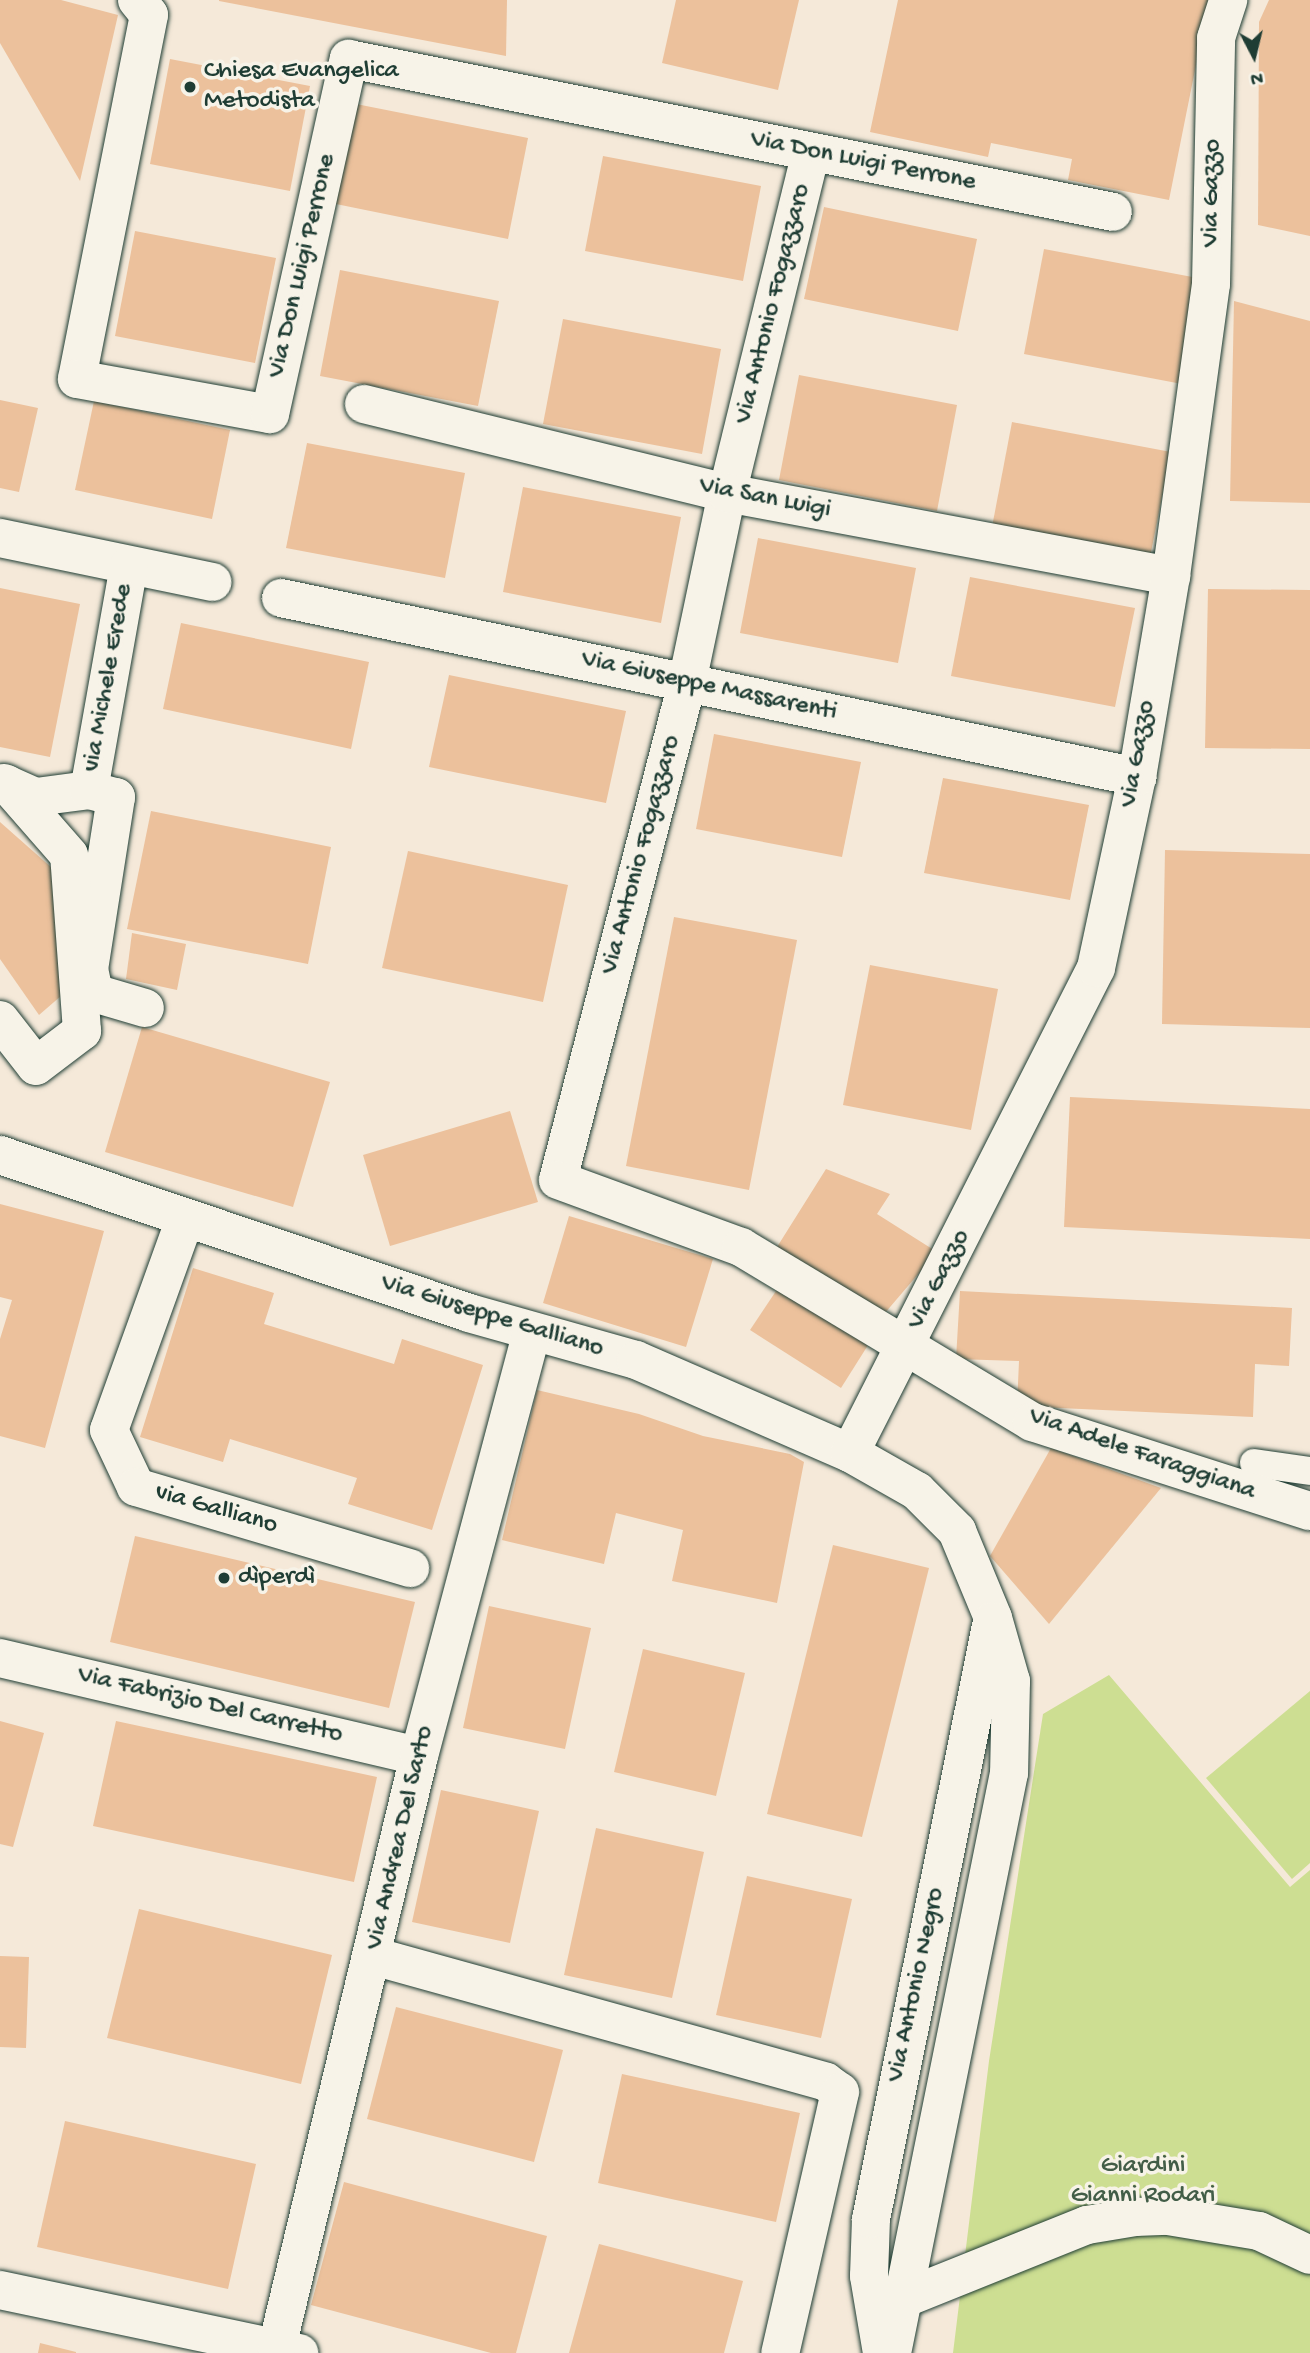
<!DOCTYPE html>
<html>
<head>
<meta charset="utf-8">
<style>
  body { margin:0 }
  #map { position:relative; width:1310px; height:2353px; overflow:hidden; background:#f5e9d9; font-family:"Gochi Hand",sans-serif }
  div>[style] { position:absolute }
  .green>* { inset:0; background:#cdde92 }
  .building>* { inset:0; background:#ecc19c }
  .roads { filter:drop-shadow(0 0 2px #1f3d34) drop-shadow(0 0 2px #1f3d34) }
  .lane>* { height:28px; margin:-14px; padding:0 14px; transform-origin:14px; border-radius:14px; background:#f7f3e8 }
  .street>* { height:38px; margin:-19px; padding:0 19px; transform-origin:19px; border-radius:19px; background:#f7f3e8 }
  .dots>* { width:19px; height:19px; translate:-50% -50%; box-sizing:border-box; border:4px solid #f7f3e8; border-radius:50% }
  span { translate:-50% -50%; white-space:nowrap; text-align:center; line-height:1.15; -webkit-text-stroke:7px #f7f3e8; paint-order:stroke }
  .poi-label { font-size:26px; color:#1f3d34 }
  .left { translate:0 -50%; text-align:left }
  .street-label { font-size:26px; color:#1f3d34 }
  .park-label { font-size:26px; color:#425d47 }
  .north { position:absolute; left:1219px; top:21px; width:70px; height:70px; -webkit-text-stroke:5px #f7f3e8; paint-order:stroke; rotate:173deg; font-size:19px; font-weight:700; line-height:28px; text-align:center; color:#1f3d34 }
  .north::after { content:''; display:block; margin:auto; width:24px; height:32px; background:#1f3d34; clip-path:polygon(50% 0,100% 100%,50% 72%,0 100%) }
</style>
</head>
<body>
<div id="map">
  <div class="green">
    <div style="clip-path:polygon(1109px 1675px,1290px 1887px,1310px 1870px,1310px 2353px,953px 2353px,989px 2061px,1043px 1714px)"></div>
    <div style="clip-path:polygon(1310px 1691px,1310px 1863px,1292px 1879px,1206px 1778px)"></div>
  </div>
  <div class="building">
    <div style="clip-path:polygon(0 0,61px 0,118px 15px,80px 181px,0 43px)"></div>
    <div style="clip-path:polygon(507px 0,506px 56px,219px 1px,219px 0)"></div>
    <div style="clip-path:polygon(676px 0,799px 0,778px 90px,662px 63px)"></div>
    <div style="clip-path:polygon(898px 0,1209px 0,1169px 200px,1068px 180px,1072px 159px,991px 143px,988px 157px,870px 132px)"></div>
    <div style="clip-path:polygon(1269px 0,1310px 0,1310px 236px,1258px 225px,1259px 22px)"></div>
    <div style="clip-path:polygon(170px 59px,310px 86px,290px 191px,150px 164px)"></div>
    <div style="clip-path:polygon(351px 103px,528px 138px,508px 239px,331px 203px)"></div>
    <div style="clip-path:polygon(603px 156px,761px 186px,743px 281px,585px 251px)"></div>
    <div style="clip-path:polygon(824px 207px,977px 239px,958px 331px,804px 299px)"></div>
    <div style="clip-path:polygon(135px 231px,276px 258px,255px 363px,115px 336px)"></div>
    <div style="clip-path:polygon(1044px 249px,1203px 279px,1182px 384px,1024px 354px)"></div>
    <div style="clip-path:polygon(340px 270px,499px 301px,478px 406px,320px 376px)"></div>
    <div style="clip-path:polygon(1234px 301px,1310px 321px,1310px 503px,1230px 501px)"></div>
    <div style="clip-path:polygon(563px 319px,721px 349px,702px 454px,543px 424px)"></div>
    <div style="clip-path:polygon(799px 375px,957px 405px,937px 511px,779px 480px)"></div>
    <div style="clip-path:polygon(0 400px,38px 408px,19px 492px,0 488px)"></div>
    <div style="clip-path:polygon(94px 401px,230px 430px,212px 519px,75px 490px)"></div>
    <div style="clip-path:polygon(1012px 422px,1171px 452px,1150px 557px,992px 527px)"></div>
    <div style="clip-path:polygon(307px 443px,465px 473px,445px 578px,286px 548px)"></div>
    <div style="clip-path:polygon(523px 487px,681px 517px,661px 623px,503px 592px)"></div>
    <div style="clip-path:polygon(758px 538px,916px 568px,898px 663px,740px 633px)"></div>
    <div style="clip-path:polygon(970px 577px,1135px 608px,1115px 707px,951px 676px)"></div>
    <div style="clip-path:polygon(0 588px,80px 604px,50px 757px,0 747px)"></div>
    <div style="clip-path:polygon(1208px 589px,1310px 590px,1310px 749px,1205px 748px)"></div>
    <div style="clip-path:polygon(181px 623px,369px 662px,351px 749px,163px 709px)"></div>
    <div style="clip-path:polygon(449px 675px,626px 711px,606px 803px,429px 767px)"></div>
    <div style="clip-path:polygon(714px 734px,861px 762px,842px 857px,696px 829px)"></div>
    <div style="clip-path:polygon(943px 778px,1089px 805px,1070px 900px,924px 873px)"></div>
    <div style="clip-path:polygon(151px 811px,331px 847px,308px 964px,127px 929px)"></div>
    <div style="clip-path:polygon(0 822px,52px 868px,61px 996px,39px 1015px,0 959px)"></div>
    <div style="clip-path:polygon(1165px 850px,1310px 854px,1310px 1028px,1162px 1024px)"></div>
    <div style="clip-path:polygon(408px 851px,568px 885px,543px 1002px,382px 968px)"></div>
    <div style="clip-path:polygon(674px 917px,797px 940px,749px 1190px,626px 1166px)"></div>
    <div style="clip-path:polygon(132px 933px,186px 944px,177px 990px,126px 979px)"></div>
    <div style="clip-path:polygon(870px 965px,998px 989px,971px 1130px,843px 1105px)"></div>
    <div style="clip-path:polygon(142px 1027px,330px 1082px,293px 1207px,105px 1152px)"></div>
    <div style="clip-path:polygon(1070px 1097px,1310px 1109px,1310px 1239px,1064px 1227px)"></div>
    <div style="clip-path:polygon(510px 1111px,538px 1202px,390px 1246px,363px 1155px)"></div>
    <div style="clip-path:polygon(826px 1169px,890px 1194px,877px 1214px,937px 1252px,879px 1320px,772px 1255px)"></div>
    <div style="clip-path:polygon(0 1204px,104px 1231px,45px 1448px,0 1436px,0 1339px,12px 1300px,0 1297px)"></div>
    <div style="clip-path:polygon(569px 1216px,713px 1259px,686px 1347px,543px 1303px)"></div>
    <div style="clip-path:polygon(193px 1268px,274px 1293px,264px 1324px,394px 1364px,402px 1339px,483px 1365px,432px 1530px,348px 1504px,357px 1478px,230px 1439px,223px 1462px,140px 1437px)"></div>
    <div style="clip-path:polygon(780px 1285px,870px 1342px,841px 1388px,750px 1330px)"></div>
    <div style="clip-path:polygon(960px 1291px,1292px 1308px,1289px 1366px,1255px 1364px,1253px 1417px,1017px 1406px,1019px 1361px,956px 1359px)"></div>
    <div style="clip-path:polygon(537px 1390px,639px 1414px,703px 1436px,790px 1454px,804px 1462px,777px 1603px,672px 1581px,683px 1530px,616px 1513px,604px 1564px,502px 1540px)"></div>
    <div style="clip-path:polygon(1051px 1448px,1161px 1488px,1049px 1624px,990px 1556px)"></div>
    <div style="clip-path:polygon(135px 1536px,415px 1602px,389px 1708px,110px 1642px)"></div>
    <div style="clip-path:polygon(833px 1545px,929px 1568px,862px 1837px,767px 1814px)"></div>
    <div style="clip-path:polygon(489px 1606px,591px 1628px,565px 1749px,463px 1728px)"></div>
    <div style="clip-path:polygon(643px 1649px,745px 1673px,716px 1796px,614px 1772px)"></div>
    <div style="clip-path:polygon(0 1721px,44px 1733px,13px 1847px,0 1844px)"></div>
    <div style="clip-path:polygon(116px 1721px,377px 1777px,354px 1882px,93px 1826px)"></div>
    <div style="clip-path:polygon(441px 1790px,539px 1811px,510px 1943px,412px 1922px)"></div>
    <div style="clip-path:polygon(596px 1828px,704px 1852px,672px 1998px,564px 1975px)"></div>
    <div style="clip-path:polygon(747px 1876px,852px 1899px,821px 2038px,716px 2015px)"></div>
    <div style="clip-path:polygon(139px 1909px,332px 1955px,301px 2084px,107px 2038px)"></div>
    <div style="clip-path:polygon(0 1956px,29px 1957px,26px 2048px,0 2047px)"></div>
    <div style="clip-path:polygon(396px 2007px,563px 2050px,534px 2162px,367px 2119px)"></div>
    <div style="clip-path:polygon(622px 2074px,800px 2113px,776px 2222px,598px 2183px)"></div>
    <div style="clip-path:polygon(65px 2121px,256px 2164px,228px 2289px,37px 2247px)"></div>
    <div style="clip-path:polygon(344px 2182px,547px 2236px,516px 2353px,491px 2353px,311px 2305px)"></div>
    <div style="clip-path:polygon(599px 2244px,743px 2281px,724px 2353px,569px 2353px)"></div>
    <div style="clip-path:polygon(40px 2343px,76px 2352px,76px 2353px,38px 2353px)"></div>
  </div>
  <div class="roads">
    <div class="lane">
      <div style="left:1254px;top:1463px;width:57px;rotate:8.1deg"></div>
    </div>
    <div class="street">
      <div style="left:137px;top:0;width:19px;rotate:51deg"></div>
      <div style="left:149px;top:15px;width:371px;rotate:101.2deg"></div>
      <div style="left:77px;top:379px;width:196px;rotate:10.3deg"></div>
      <div style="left:270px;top:414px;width:364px;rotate:-77.5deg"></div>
      <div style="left:349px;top:59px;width:779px;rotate:11.32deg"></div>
      <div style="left:811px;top:152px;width:351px;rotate:103.8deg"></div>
      <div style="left:727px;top:493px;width:194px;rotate:101.9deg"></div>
      <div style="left:687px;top:683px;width:513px;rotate:104.55deg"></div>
      <div style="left:558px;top:1180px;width:195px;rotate:20.1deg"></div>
      <div style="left:741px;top:1247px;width:340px;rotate:31deg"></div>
      <div style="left:1032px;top:1422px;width:292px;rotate:17.8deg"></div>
      <div style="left:364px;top:404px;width:374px;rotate:13.8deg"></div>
      <div style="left:727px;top:493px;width:452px;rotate:10.6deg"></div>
      <div style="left:0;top:538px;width:217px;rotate:11.7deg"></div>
      <div style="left:281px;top:598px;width:875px;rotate:11.81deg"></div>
      <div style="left:4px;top:783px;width:35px;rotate:24deg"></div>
      <div style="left:36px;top:797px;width:53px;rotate:-7.5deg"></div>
      <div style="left:89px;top:790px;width:228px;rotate:-79.9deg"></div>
      <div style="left:89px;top:790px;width:28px;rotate:15deg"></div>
      <div style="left:116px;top:797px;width:174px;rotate:98.9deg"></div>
      <div style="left:89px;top:969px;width:25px;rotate:78deg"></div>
      <div style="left:94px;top:993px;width:53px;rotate:16.4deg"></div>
      <div style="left:0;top:1020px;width:58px;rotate:52deg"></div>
      <div style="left:36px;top:1066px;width:58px;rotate:-37.3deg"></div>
      <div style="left:82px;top:1031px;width:176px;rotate:-94.2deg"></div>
      <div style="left:69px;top:855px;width:94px;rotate:-131.1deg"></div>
      <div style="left:0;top:1155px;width:495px;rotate:18.6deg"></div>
      <div style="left:469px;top:1313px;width:173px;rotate:15.7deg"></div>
      <div style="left:636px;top:1360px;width:233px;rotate:23.5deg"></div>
      <div style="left:850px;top:1453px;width:77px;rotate:29.6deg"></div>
      <div style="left:917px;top:1491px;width:57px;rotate:45deg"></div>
      <div style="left:957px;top:1531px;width:94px;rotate:67.5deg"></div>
      <div style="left:993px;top:1618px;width:66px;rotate:74.1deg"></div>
      <div style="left:1011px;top:1681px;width:92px;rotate:91.2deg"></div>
      <div style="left:1009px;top:1773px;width:592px;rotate:101.4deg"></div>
      <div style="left:185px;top:1219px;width:224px;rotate:109.8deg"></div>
      <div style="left:109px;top:1430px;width:63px;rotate:64.7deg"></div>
      <div style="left:136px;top:1487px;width:286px;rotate:16.5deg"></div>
      <div style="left:850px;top:1453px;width:544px;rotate:-63.11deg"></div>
      <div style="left:1096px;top:968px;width:195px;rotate:-77.9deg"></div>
      <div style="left:1137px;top:777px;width:204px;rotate:-80.4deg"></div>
      <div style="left:1171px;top:576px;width:295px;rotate:-82.2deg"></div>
      <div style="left:1211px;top:284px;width:246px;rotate:-88.8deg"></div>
      <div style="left:1216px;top:38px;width:40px;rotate:-72deg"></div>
      <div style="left:0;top:1658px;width:430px;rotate:13.2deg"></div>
      <div style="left:373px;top:1956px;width:470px;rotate:15.5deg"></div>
      <div style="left:826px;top:2082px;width:17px;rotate:36deg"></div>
      <div style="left:840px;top:2092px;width:268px;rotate:102.9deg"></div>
      <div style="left:0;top:2290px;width:306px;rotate:11.9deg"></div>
      <div style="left:900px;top:2300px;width:201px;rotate:-21.9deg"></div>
      <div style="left:1087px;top:2225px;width:49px;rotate:-9.5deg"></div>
      <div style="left:1135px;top:2217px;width:33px;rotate:-2deg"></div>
      <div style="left:1168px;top:2216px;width:92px;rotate:9.4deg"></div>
      <div style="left:1259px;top:2231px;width:56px;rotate:25.2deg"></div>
      <div style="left:277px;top:2347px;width:608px;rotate:-76.49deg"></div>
      <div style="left:419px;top:1756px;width:439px;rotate:-75.1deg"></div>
      <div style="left:882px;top:2353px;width:78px;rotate:-99.6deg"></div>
      <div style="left:869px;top:2276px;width:57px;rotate:-88deg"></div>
      <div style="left:871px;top:2219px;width:610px;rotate:-78.56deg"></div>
    </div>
  </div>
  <div class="dots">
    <div style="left:190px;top:87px;background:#1f3d34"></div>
    <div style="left:224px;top:1578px;background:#1f3d34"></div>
  </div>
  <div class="poi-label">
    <span class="left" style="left:204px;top:87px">Chiesa Evangelica<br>Metodista</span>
    <span class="left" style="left:238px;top:1578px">dìperdì</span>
  </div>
  <div class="street-label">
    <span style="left:863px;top:162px;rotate:11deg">Via Don Luigi Perrone</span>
    <span style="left:1213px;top:193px;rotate:-89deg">Via Gazzo</span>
    <span style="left:303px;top:266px;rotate:-77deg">Via Don Luigi Perrone</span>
    <span style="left:774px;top:304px;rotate:-76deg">Via Antonio Fogazzaro</span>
    <span style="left:765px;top:499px;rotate:11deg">Via San Luigi</span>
    <span style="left:109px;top:678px;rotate:-80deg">via Michele Erede</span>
    <span style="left:709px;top:687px;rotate:12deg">Via Giuseppe Massarenti</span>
    <span style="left:1139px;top:754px;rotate:-80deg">Via Gazzo</span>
    <span style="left:642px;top:855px;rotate:-75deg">Via Antonio Fogazzaro</span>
    <span style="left:940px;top:1280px;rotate:-63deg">Via Gazzo</span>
    <span style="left:492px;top:1317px;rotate:17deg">Via Giuseppe Galliano</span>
    <span style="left:1142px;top:1455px;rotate:19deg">Via Adele Faraggiana</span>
    <span style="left:216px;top:1510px;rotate:16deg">via Galliano</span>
    <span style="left:210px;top:1706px;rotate:13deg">Via Fabrizio Del Carretto</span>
    <span style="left:401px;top:1838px;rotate:-77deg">Via Andrea Del Sarto</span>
    <span style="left:917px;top:1985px;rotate:-78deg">Via Antonio Negro</span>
  </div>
  <div class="park-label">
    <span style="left:1143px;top:2182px">Giardini<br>Gianni Rodari</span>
  </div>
  <div class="north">N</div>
</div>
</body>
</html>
